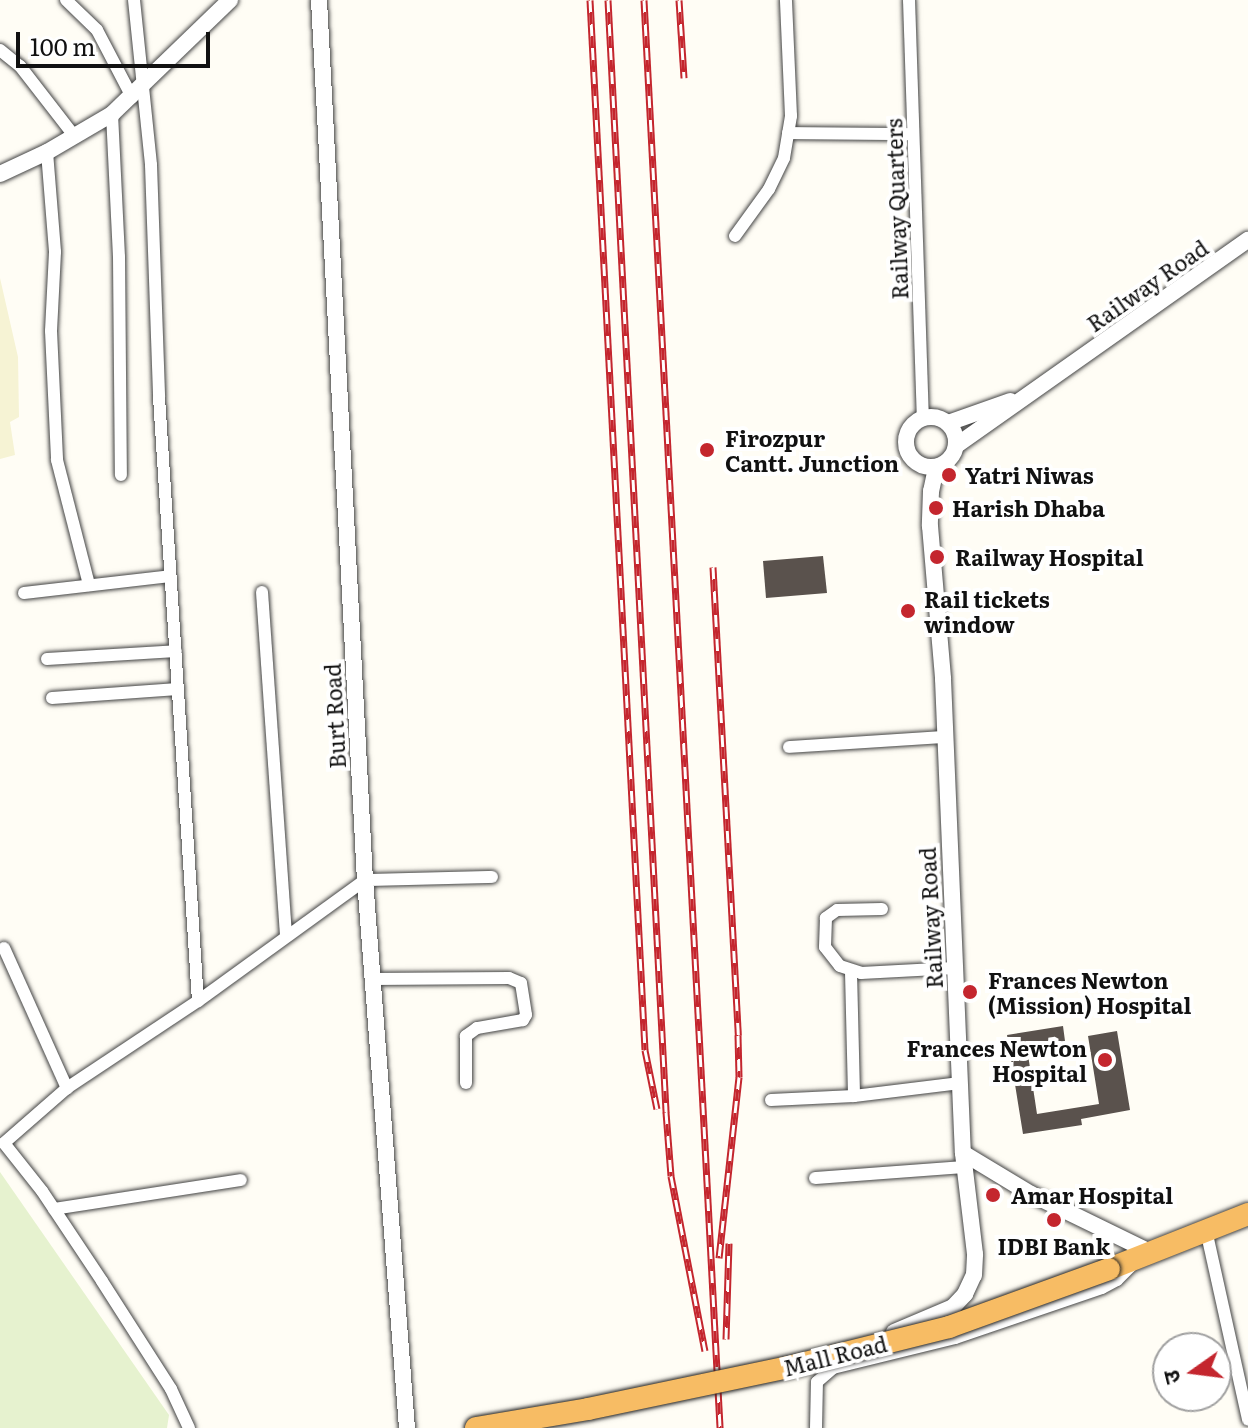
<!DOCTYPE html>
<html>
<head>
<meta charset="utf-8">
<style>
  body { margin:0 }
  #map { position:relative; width:1248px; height:1428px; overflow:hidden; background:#fffdf5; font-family:Literata,"Noto Sans Devanagari",serif }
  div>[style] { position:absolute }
  .farmland>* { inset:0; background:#f6f3d4 }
  .pitch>* { inset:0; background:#e6f2cf }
  .building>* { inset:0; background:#5a524d }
  .roads { filter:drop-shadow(0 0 2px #444) drop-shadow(0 0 2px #444) }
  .minor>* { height:12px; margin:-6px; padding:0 6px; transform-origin:6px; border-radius:6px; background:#fff }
  .tertiary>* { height:16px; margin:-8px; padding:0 8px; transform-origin:8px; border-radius:8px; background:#fff }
  .tertiary>.ring { margin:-8px; padding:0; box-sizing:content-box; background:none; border:16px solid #fff; border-radius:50% }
  .trunk>* { height:22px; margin:-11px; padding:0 11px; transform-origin:11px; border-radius:11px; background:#f7bc64 }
  .rail>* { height:7px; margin-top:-3.5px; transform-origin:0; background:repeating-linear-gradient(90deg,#fff 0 12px,#c4262e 0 24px); box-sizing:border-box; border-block:2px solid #c4262e }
  .bridges { filter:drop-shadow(0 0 2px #222) drop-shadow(0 0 2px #222) }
  .trunk-bridge>* { height:22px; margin:-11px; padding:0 11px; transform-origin:11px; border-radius:11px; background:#f7bc64 }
  .dots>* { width:22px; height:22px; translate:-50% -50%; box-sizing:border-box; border:4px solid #fff; border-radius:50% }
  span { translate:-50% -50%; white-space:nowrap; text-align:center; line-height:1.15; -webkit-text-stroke:8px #fff; paint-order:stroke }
  .street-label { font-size:22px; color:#111 }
  .poi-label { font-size:22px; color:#111; font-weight:700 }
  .left { translate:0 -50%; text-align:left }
  .right { translate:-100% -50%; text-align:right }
  .north { position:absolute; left:1152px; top:1332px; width:80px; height:80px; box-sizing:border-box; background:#fff; border:2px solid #a0a0a0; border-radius:50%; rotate:256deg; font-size:22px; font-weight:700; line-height:32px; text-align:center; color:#111 }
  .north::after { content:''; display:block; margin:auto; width:28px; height:36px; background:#c4262e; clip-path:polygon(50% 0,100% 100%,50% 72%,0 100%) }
  .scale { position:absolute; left:16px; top:32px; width:194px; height:36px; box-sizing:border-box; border:4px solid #111; border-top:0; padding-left:10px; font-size:24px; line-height:28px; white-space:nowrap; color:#111; -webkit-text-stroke:6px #fff; paint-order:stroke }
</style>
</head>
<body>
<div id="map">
  <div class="farmland">
    <div style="clip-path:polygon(0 278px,18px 357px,19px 417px,10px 422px,15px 455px,0 459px)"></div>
  </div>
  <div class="pitch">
    <div style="clip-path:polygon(0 1172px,169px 1415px,167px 1428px,0 1428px)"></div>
  </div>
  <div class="building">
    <div style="clip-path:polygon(823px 556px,827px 593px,766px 598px,763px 561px)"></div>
    <div style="clip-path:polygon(1063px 1026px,1065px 1041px,1027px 1048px,1037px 1114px,1099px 1104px,1088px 1036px,1117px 1031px,1130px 1110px,1081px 1119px,1082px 1125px,1023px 1134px,1007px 1035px)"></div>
  </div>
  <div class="roads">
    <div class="minor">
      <div style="left:66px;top:0;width:43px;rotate:44.1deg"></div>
      <div style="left:97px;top:30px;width:76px;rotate:62.4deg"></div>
      <div style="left:134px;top:0;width:166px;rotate:84.1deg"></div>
      <div style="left:151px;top:165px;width:232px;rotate:88deg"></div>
      <div style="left:159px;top:397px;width:605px;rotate:86.31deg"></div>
      <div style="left:909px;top:0;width:417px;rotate:88.1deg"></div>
      <div style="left:0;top:50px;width:26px;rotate:39deg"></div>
      <div style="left:20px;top:66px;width:90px;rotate:52.2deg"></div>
      <div style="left:112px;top:114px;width:143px;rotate:87.2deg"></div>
      <div style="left:119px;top:257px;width:218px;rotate:89.5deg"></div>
      <div style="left:788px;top:133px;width:125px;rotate:0.5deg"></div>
      <div style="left:47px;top:152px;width:100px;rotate:85.4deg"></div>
      <div style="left:55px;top:252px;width:79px;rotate:92.9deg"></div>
      <div style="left:51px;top:331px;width:129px;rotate:87.3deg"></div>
      <div style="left:57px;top:460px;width:129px;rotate:75.6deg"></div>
      <div style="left:735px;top:236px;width:58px;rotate:-54.1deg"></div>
      <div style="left:769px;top:189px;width:34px;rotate:-64deg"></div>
      <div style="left:784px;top:158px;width:43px;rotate:-80.5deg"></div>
      <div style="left:791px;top:116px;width:116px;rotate:-92.5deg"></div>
      <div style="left:262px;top:592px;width:344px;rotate:86deg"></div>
      <div style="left:24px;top:593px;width:147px;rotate:-6.6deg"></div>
      <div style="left:47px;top:659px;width:129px;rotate:-3.5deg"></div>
      <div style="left:52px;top:698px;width:126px;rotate:-4.1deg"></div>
      <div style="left:789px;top:747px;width:156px;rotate:-3.7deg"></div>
      <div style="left:882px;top:909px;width:45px;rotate:178.7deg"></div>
      <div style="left:837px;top:910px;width:14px;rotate:144deg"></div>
      <div style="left:826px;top:918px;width:29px;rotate:92deg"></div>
      <div style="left:825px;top:947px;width:24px;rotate:52deg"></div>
      <div style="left:840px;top:966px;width:22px;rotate:18deg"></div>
      <div style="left:861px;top:973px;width:94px;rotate:-3deg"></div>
      <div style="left:4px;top:948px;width:154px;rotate:65.8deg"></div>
      <div style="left:851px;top:972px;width:124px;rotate:88.6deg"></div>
      <div style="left:372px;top:979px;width:137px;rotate:-0.4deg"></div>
      <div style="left:509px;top:978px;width:13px;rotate:23deg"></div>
      <div style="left:521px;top:983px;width:32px;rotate:81deg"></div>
      <div style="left:526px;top:1015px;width:6px;rotate:121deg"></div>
      <div style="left:523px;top:1020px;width:47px;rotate:170.1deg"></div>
      <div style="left:477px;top:1028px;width:14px;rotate:144deg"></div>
      <div style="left:466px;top:1036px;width:47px;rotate:90deg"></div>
      <div style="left:771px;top:1100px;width:83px;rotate:-2.8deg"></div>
      <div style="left:854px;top:1096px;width:107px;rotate:-7deg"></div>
      <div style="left:815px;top:1178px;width:150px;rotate:-4.2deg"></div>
      <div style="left:54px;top:1209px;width:189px;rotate:-8.8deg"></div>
      <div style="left:1208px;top:1239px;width:185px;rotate:77.5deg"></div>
      <div style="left:189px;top:1428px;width:43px;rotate:-114.8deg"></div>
      <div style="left:171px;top:1389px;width:128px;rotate:-122.6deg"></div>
      <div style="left:102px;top:1281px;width:108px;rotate:-123.7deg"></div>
      <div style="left:42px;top:1191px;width:61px;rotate:-128.4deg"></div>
      <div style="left:4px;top:1143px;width:84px;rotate:-41.1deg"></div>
      <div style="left:67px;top:1088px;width:157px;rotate:-33.6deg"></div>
      <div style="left:198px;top:1001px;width:206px;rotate:-35.9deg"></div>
      <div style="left:365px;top:880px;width:127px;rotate:-1.4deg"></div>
      <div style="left:816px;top:1428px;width:46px;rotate:-88.8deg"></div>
      <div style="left:817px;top:1382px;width:21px;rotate:-41deg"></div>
      <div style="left:833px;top:1368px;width:126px;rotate:-13.8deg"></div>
      <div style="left:955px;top:1338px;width:155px;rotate:-18.8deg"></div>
      <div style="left:1102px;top:1288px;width:17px;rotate:-28deg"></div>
      <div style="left:1117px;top:1280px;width:23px;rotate:-45deg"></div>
    </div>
    <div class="tertiary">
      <div style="left:319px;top:0;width:881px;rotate:87.01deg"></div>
      <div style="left:365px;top:880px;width:550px;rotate:85.62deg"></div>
      <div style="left:0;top:174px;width:52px;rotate:-25.1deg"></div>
      <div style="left:47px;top:152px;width:75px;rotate:-30.3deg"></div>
      <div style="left:112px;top:114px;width:164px;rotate:-44deg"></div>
      <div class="ring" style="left:906px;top:417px;width:34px;height:34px"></div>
      <div style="left:948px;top:423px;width:66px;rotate:-19.5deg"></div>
      <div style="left:957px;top:445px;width:356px;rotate:-35.2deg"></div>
      <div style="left:936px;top:468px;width:24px;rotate:102deg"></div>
      <div style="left:931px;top:491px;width:35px;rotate:92deg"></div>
      <div style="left:930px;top:526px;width:154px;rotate:85.1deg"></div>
      <div style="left:943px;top:679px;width:474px;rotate:87.6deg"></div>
      <div style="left:963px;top:1153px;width:79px;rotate:31.1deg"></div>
      <div style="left:1031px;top:1194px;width:135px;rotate:26deg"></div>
      <div style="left:894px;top:1332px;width:64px;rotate:-23deg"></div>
      <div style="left:953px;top:1307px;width:18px;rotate:-47deg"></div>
      <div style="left:965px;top:1294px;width:21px;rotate:-65deg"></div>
      <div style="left:974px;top:1275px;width:21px;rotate:-87deg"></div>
      <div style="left:975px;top:1254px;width:102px;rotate:-96.8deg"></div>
    </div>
    <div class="trunk">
      <div style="left:1109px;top:1269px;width:149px;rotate:-21.6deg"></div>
    </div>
  </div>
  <div class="rail">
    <div style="left:590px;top:0;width:1051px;rotate:87deg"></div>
    <div style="left:645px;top:1050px;width:60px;rotate:78.5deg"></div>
    <div style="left:608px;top:0;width:1114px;rotate:87.01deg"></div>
    <div style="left:666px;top:1112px;width:64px;rotate:85.5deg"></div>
    <div style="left:671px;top:1176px;width:178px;rotate:79deg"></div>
    <div style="left:644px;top:0;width:1430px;rotate:86.95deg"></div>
    <div style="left:679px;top:0;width:78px;rotate:86.3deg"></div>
    <div style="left:713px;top:567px;width:469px;rotate:86.9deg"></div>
    <div style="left:738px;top:1035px;width:42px;rotate:88.6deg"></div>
    <div style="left:739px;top:1077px;width:182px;rotate:96.3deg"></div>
    <div style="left:726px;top:1339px;width:96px;rotate:-88.2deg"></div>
  </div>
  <div class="bridges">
    <div class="trunk-bridge">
      <div style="left:476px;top:1428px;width:114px;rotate:-9.6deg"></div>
      <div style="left:588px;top:1409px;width:205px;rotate:-11.8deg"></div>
      <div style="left:789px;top:1367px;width:165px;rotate:-14deg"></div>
      <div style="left:949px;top:1327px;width:170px;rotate:-19.9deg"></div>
    </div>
  </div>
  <div class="dots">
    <div style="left:707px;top:450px;background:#c4262e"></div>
    <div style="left:949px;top:475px;background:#c4262e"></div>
    <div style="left:936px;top:508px;background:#c4262e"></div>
    <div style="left:937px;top:557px;background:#c4262e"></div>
    <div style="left:908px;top:611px;background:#c4262e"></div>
    <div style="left:970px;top:992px;background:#c4262e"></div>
    <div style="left:1105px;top:1060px;background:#c4262e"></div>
    <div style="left:993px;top:1195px;background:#c4262e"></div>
    <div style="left:1054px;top:1220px;background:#c4262e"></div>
  </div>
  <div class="street-label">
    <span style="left:896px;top:209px;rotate:-92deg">Railway Quarters</span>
    <span style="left:1147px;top:285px;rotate:-35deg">Railway Road</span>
    <span style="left:334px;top:716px;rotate:-93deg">Burt Road</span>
    <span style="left:930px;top:918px;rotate:-93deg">Railway Road</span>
    <span style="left:835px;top:1355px;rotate:-14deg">Mall Road</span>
  </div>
  <div class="poi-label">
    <span class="left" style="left:725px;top:450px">Firozpur<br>Cantt. Junction</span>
    <span class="left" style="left:965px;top:475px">Yatri Niwas</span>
    <span class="left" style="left:952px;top:508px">Harish Dhaba</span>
    <span class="left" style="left:955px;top:557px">Railway Hospital</span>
    <span class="left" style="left:924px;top:611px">Rail tickets<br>window</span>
    <span class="left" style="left:988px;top:992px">Frances Newton<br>(Mission) Hospital</span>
    <span class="right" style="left:1087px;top:1060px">Frances Newton<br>Hospital</span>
    <span class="left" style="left:1011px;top:1195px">Amar Hospital</span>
    <span style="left:1054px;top:1246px">IDBI Bank</span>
  </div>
  <div class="north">उ</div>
  <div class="scale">100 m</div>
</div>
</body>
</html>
